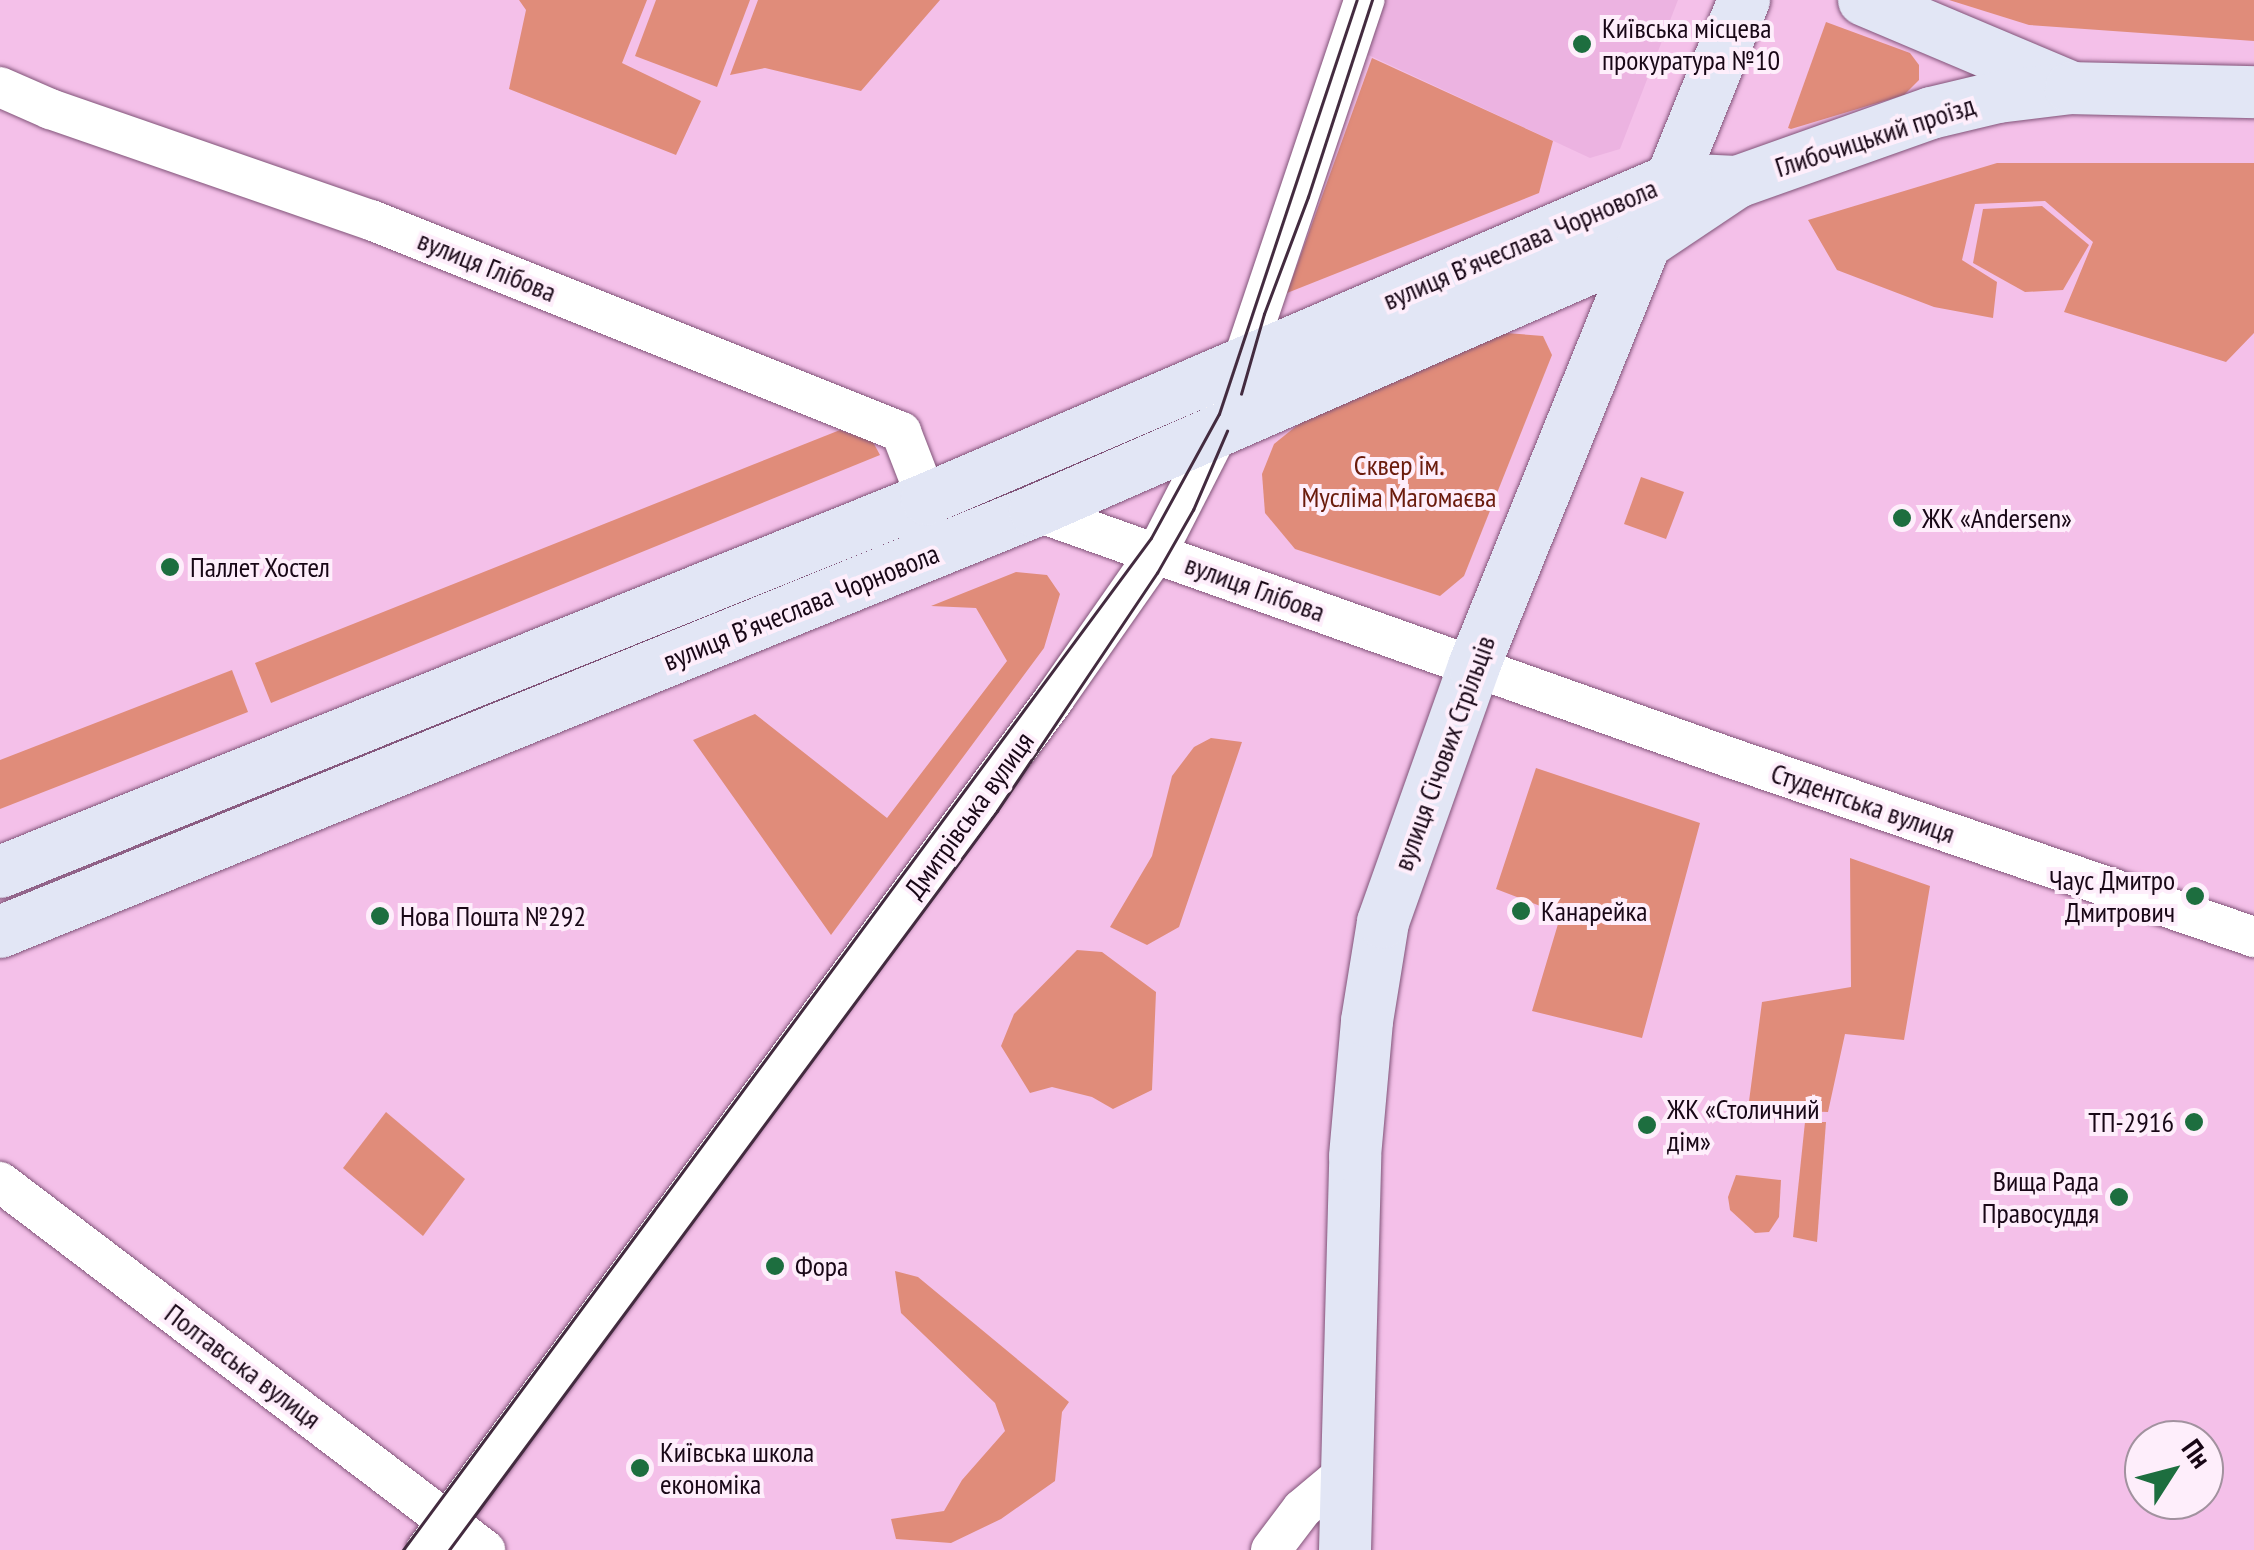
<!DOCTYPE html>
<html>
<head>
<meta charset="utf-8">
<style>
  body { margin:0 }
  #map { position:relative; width:2254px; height:1550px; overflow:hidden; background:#f4c0e9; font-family:"PT Sans Narrow",sans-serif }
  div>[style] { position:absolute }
  .built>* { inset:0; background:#ecb3e1 }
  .green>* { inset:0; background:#e08c7a }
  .roads { filter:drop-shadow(0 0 2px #805378) drop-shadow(0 0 2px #805378) }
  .minor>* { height:40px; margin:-20px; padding:0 20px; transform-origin:20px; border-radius:20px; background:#fff }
  .major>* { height:52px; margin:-26px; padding:0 26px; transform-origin:26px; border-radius:26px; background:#e2e6f5 }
  .tram>* { height:2.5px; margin:-1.25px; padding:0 1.25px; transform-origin:1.25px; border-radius:1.25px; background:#432b3f }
  .dots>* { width:28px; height:28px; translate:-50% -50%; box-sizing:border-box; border:5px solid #feeefb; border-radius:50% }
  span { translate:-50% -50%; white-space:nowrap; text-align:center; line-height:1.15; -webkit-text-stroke:8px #feeefb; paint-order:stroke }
  .poi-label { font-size:28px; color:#180716 }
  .left { translate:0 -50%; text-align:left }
  .right { translate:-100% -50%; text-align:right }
  .street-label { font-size:28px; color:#180716 }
  .park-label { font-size:28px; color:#6a1b0c }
  .north { position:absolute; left:2124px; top:1420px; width:100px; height:100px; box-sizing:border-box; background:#feeefb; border:2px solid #a2929f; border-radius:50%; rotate:54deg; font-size:28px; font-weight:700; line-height:40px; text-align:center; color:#180716 }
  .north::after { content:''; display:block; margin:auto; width:35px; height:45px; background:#1d6e3f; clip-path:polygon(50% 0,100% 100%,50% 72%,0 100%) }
</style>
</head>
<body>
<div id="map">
  <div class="built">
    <div style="clip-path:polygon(1380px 0,1678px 0,1620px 149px,1590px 158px,1362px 52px)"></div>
  </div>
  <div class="green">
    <div style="clip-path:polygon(519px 0,647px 0,622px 63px,701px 101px,676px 155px,509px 89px,526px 10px)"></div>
    <div style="clip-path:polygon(656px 0,750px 0,717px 87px,635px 56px)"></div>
    <div style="clip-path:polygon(758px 0,940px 0,861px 91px,765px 68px,730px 75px)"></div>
    <div style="clip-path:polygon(1949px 0,2254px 0,2254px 41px,2029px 25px)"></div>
    <div style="clip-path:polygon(1826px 22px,1910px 53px,1919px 65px,1919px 80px,1904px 95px,1791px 129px,1788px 128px)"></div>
    <div style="clip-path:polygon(1372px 58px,1553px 141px,1539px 193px,1287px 293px)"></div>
    <div style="clip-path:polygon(1997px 163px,2254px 163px,2254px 333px,2226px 362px,2064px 312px,2093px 242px,2045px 201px,1975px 204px,1962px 260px,1997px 282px,1993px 318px,1934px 307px,1837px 270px,1808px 220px)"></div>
    <div style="clip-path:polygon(2042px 206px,2089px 245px,2063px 290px,2025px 292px,1973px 263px,1983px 209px)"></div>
    <div style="clip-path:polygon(1506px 333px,1543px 336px,1552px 355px,1464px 576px,1440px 596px,1295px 549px,1265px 513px,1262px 474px,1274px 444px,1305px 419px)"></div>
    <div style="clip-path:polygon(840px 430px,873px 442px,880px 455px,271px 703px,255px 663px)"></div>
    <div style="clip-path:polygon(1641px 477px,1684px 492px,1666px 539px,1624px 524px)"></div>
    <div style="clip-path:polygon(1016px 572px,1047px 575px,1060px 594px,1044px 648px,831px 935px,693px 740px,755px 714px,887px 818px,1007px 661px,976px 608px,931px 606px)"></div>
    <div style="clip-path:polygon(232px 670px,248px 712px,0 809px,0 760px)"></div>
    <div style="clip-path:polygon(1211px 738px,1242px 742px,1179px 927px,1147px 945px,1110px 927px,1152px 856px,1172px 776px,1194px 747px)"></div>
    <div style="clip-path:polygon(1536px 768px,1700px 823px,1642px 1038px,1532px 1011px,1561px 914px,1496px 889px)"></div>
    <div style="clip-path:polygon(1850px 858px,1930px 886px,1904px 1040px,1845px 1034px,1828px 1112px,1748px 1109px,1762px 1002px,1851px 987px)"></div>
    <div style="clip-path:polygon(1077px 950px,1102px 952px,1156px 992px,1152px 1090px,1113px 1109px,1092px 1097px,1052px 1087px,1030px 1093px,1001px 1046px,1014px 1014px)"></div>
    <div style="clip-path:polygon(386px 1112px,465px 1179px,423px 1236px,343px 1168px)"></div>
    <div style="clip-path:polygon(1805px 1122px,1826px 1122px,1817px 1242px,1793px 1237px)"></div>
    <div style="clip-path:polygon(1736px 1175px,1781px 1180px,1779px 1217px,1769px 1232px,1755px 1233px,1730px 1210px,1728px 1197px)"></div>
    <div style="clip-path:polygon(895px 1271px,918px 1277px,1069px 1402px,1062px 1412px,1055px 1481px,1001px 1519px,951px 1543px,896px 1539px,891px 1519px,944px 1511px,962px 1480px,1005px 1431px,995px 1403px,901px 1313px)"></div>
  </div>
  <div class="roads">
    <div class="minor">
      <div style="left:0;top:87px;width:55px;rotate:23.7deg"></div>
      <div style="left:50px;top:109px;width:340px;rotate:19.1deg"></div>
      <div style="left:371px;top:220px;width:571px;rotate:21.8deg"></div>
      <div style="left:901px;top:432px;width:72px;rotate:68.8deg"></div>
      <div style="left:1035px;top:511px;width:739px;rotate:19.54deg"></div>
      <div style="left:1731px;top:758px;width:553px;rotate:18.89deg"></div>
      <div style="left:0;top:1182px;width:609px;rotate:37.19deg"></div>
      <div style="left:426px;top:1550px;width:1058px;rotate:-53.57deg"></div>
      <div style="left:1054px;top:699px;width:179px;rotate:-55deg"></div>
      <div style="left:1157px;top:552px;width:138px;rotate:-62.9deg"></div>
      <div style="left:1220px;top:429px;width:453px;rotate:-71.4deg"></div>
      <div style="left:1271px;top:1550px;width:51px;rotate:-52.9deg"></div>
      <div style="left:1302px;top:1509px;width:56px;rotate:-39.9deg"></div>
    </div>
    <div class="major">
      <div style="left:1864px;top:0;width:224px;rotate:22.9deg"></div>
      <div style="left:0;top:872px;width:999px;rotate:-21.92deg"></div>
      <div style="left:927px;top:499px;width:812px;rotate:-23.22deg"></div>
      <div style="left:1673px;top:179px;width:64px;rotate:2.7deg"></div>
      <div style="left:0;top:932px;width:1117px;rotate:-22.13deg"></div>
      <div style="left:1035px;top:511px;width:664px;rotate:-23.63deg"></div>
      <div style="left:1643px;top:245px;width:113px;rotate:-33.8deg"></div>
      <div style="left:1737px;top:182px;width:206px;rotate:-19.6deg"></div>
      <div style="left:1931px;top:113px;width:69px;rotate:-13.4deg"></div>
      <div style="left:1998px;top:97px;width:74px;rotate:-7deg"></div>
      <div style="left:2071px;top:88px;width:183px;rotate:1.3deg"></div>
      <div style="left:1345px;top:1550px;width:394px;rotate:-88.5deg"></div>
      <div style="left:1355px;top:1156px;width:136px;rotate:-84.9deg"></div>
      <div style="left:1367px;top:1021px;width:100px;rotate:-80.8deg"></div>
      <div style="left:1383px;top:922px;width:272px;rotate:-70.4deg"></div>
      <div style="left:1474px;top:666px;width:719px;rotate:-67.93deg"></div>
    </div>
  </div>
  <div class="tram">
    <div style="left:1241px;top:394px;width:83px;rotate:-74deg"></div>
    <div style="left:1264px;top:314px;width:125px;rotate:-69.4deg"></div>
    <div style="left:1308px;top:197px;width:207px;rotate:-72deg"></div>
    <div style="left:403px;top:1550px;width:1258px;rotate:-53.53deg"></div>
    <div style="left:1151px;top:538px;width:141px;rotate:-61.3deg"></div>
    <div style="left:1219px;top:414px;width:436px;rotate:-71.6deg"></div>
    <div style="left:449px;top:1550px;width:920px;rotate:-53.44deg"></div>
    <div style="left:997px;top:811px;width:287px;rotate:-56.1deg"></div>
    <div style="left:1157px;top:573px;width:73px;rotate:-60.3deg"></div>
    <div style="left:1193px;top:510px;width:86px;rotate:-66.7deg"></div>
  </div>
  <div class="dots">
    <div style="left:1582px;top:44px;background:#1d6e3f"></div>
    <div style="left:1902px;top:518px;background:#1d6e3f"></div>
    <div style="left:170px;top:567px;background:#1d6e3f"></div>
    <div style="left:2195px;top:896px;background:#1d6e3f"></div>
    <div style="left:1521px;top:911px;background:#1d6e3f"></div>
    <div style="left:380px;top:916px;background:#1d6e3f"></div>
    <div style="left:2194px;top:1122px;background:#1d6e3f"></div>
    <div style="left:1647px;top:1125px;background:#1d6e3f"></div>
    <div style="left:2119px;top:1197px;background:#1d6e3f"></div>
    <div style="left:775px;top:1266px;background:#1d6e3f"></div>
    <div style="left:640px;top:1468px;background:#1d6e3f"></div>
  </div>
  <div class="poi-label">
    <span class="left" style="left:1602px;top:44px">Київська місцева<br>прокуратура №10</span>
    <span class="left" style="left:1922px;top:518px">ЖК «Andersen»</span>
    <span class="left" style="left:190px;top:567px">Паллет Хостел</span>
    <span class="right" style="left:2175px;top:896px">Чаус Дмитро<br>Дмитрович</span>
    <span class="left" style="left:1541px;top:911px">Канарейка</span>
    <span class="left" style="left:400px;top:916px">Нова Пошта №292</span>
    <span class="left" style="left:1667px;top:1125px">ЖК «Столичний<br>дім»</span>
    <span class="right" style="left:2174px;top:1122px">ТП-2916</span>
    <span class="right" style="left:2099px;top:1197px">Вища Рада<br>Правосуддя</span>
    <span class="left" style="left:795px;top:1266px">Фора</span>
    <span class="left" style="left:660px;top:1468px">Київська школа<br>економіка</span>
  </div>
  <div class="street-label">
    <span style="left:1875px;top:136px;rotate:-18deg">Глибочицький проїзд</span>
    <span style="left:1520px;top:244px;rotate:-23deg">вулиця Вʼячеслава Чорновола</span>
    <span style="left:487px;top:266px;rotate:22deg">вулиця Глібова</span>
    <span style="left:1255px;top:588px;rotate:20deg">вулиця Глібова</span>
    <span style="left:801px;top:607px;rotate:-22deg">вулиця Вʼячеслава Чорновола</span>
    <span style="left:1444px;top:753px;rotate:-70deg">вулиця Січових Стрільців</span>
    <span style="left:1863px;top:803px;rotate:19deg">Студентська вулиця</span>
    <span style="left:969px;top:815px;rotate:-54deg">Дмитрівська вулиця</span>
    <span style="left:243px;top:1366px;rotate:37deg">Полтавська вулиця</span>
  </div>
  <div class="park-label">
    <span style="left:1399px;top:481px">Сквер ім.<br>Мусліма Магомаєва</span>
  </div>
  <div class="north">Пн</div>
</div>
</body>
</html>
